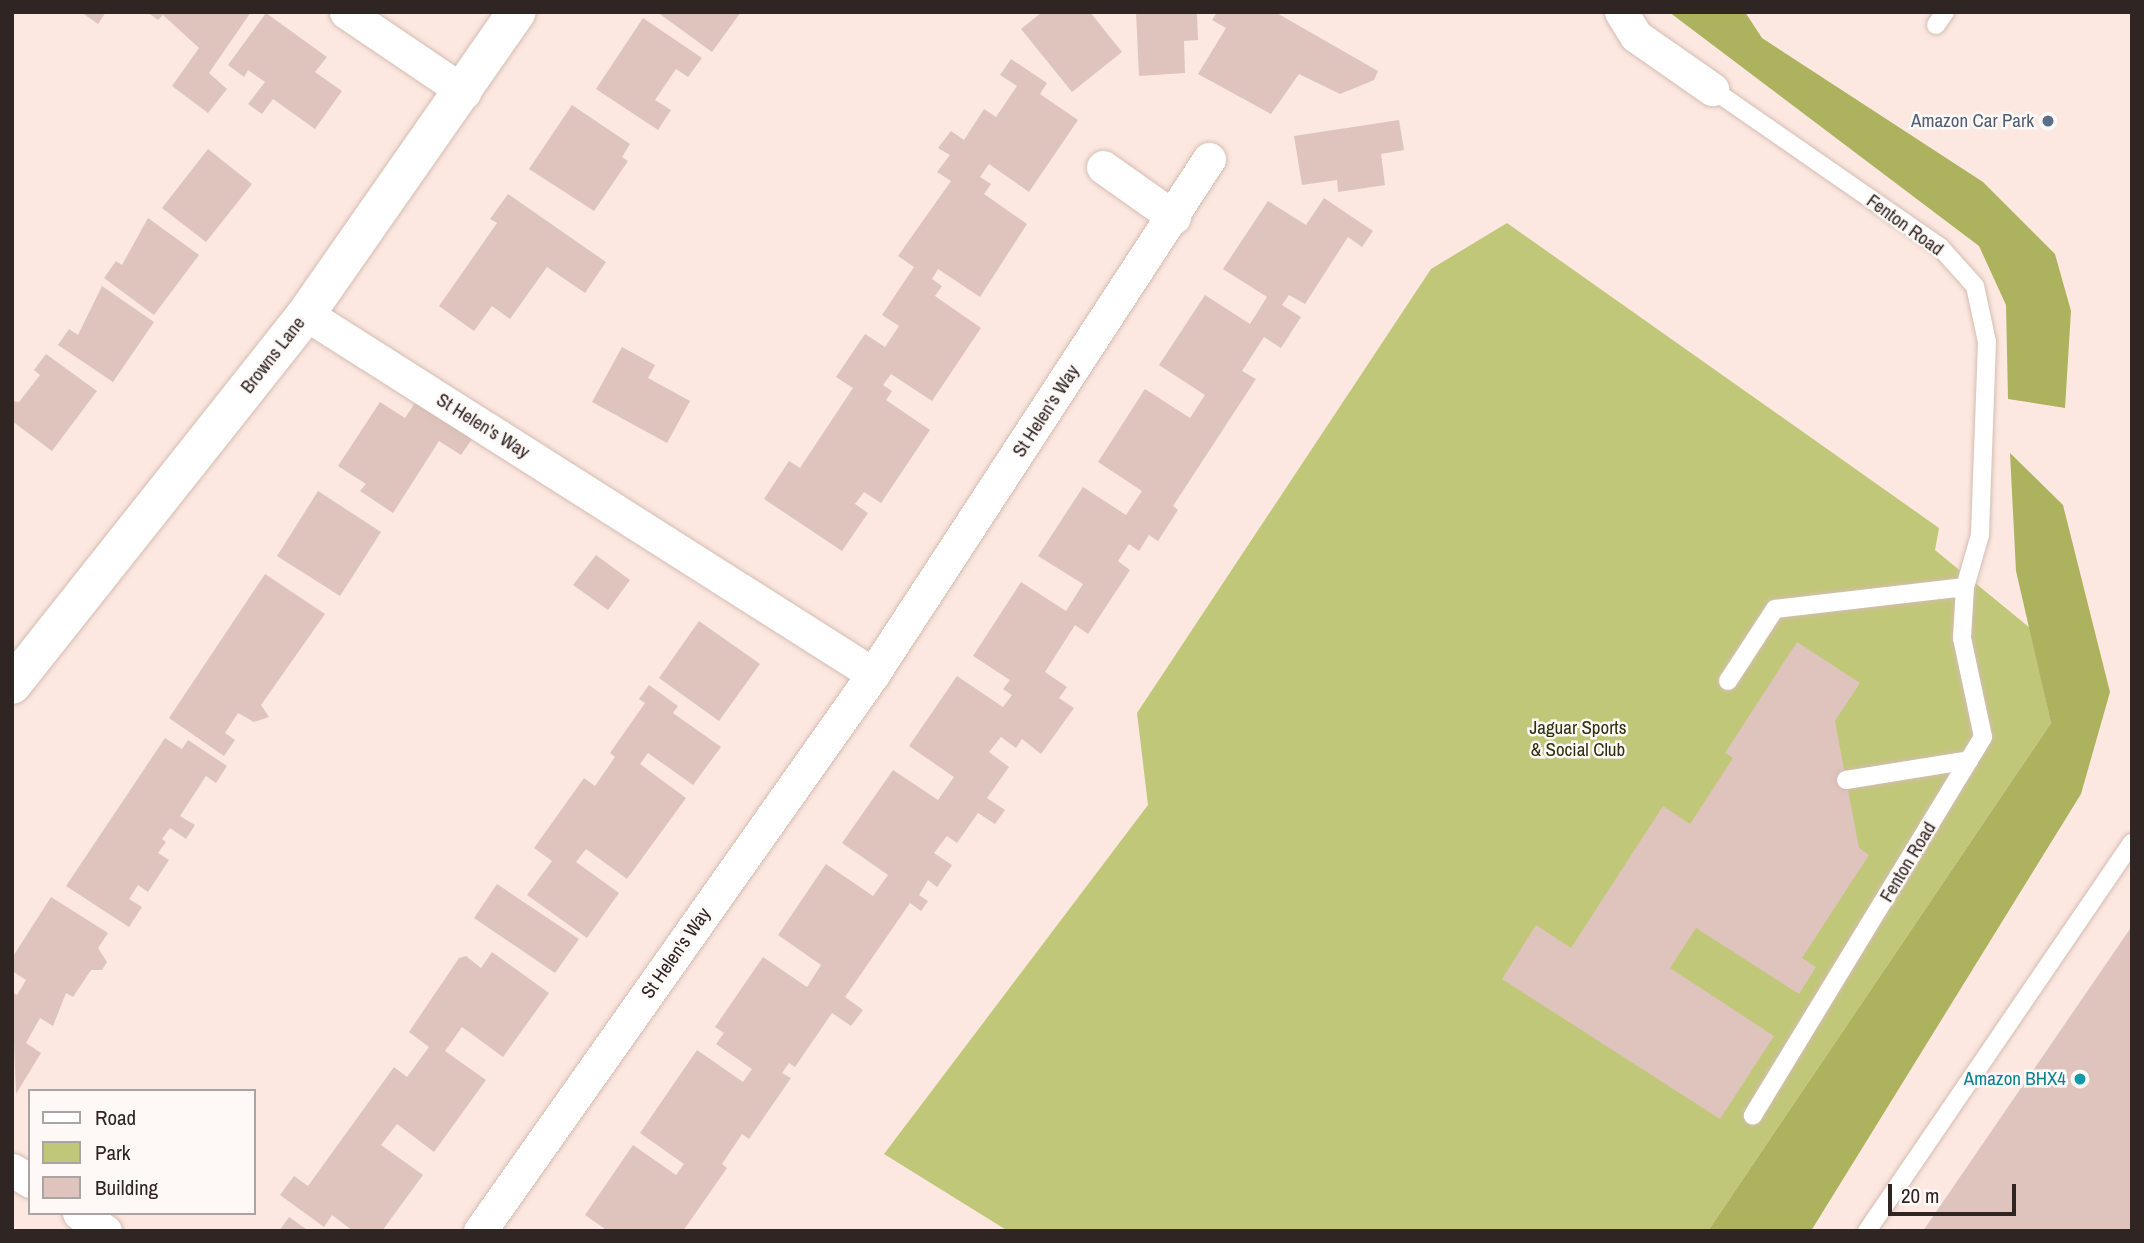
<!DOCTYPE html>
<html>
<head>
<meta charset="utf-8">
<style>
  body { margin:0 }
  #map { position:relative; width:2144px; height:1243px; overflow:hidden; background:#fce8e0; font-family:"Archivo Narrow",sans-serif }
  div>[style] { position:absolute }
  .green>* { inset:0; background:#c1c779 }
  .forest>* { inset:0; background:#adb25e }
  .building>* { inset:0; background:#dec4bc }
  .roads { filter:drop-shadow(0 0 2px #d5bcb2) drop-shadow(0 0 2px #d5bcb2) }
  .lane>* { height:18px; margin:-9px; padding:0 9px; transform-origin:9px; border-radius:9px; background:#fff }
  .street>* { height:33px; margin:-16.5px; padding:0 16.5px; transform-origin:16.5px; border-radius:16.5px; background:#fff }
  .secondary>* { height:38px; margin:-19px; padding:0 19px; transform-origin:19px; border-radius:19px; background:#fff }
  .dots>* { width:19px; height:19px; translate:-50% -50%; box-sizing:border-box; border:4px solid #fef9f7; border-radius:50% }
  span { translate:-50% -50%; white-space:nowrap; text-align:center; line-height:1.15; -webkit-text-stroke:5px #fef9f7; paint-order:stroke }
  .service-label { font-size:19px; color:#4e5e75 }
  .right { translate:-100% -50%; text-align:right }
  .street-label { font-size:19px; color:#2f2522 }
  .park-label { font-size:19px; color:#2f310c }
  .culture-label { font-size:19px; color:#0d838f }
  .frame { position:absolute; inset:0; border:14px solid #2f2522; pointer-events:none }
  .legend { position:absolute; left:28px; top:1089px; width:228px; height:126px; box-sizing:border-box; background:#fef9f7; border:2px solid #aba4a2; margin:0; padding:9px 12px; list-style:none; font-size:21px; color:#2f2522 }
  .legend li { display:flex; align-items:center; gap:14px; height:35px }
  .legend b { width:35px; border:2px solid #aba4a2 }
  .scale { position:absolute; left:1888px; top:1184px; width:128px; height:32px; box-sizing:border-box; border:4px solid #2f2522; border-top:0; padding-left:9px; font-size:21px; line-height:24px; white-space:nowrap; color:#2f2522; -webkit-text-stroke:5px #fef9f7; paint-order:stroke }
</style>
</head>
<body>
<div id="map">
  <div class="green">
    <div style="clip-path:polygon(1507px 223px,1939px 528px,1935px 550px,2030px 628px,2051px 723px,1708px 1231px,1008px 1231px,884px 1154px,1148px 805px,1137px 713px,1431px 269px)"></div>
  </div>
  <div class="forest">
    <div style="clip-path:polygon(1669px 12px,1745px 12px,1762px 38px,1983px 182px,2055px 254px,2071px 311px,2065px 408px,2008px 399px,2006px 305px,1979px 246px)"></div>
    <div style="clip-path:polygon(2010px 453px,2063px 505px,2110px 692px,2081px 794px,1811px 1231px,1708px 1231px,2051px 723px,2016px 571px)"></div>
  </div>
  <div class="building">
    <div style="clip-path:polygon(81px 12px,106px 12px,98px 24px)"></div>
    <div style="clip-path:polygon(147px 12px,251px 12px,209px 73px,227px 89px,208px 113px,172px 86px,199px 48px,163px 15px,158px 20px)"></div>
    <div style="clip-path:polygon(657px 12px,741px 12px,712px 52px)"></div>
    <div style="clip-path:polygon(1042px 12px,1090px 12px,1122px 52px,1072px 92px,1021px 29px)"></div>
    <div style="clip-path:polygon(1136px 12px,1197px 12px,1198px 40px,1184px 41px,1185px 73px,1139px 76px)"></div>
    <div style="clip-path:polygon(1217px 12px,1275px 12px,1378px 71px,1374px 80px,1340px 94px,1299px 74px,1271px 114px,1198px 74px,1226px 28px,1212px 20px)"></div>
    <div style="clip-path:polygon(266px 13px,327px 57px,315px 72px,342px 91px,315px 129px,273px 99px,262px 114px,248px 104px,265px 82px,248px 70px,244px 77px,228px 65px)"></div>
    <div style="clip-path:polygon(643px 18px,702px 58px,688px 77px,676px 69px,655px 100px,671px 110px,658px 130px,596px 89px)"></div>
    <div style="clip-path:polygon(1011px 59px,1047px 83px,1040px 94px,1078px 120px,1029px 192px,989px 164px,980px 177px,991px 184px,984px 194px,1027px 224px,980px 297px,938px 269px,932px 279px,942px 286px,935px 296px,981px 328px,932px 401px,891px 374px,883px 385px,892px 391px,886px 400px,930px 430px,881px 503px,864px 492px,855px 504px,868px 513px,842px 551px,764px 499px,789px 461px,800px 468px,853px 388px,836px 377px,865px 334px,885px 347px,899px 326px,882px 315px,914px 267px,898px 256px,951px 181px,937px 172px,950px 155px,938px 148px,951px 131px,964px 140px,984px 109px,996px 117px,1017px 86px,1000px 75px)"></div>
    <div style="clip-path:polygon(572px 105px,630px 144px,622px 157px,628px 161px,594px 211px,529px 169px)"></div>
    <div style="clip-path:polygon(1399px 120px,1404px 150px,1381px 154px,1385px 185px,1338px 192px,1337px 180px,1302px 185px,1294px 136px)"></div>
    <div style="clip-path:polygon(208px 149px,252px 184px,206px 242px,162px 208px)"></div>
    <div style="clip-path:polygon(508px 194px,606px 262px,585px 293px,547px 267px,510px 319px,492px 306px,474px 331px,439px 306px,497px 223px,490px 219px)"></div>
    <div style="clip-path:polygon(1324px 198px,1373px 231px,1362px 247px,1348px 237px,1305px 304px,1289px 295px,1282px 305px,1301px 317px,1281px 348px,1264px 337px,1242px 371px,1256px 379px,1173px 506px,1178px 510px,1158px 541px,1149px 535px,1139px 551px,1129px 544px,1118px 561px,1130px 570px,1088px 634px,1075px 625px,1045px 672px,1067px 687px,1059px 698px,1074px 708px,1041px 754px,1022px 739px,1016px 748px,1001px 737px,989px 752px,1009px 767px,987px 798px,1005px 810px,995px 824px,978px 813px,957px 843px,947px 836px,934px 853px,952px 865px,937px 887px,928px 880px,919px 895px,928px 901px,921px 911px,910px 903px,845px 997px,863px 1010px,851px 1026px,832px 1013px,795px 1067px,789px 1063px,782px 1073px,791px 1078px,749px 1139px,742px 1134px,722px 1164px,727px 1168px,683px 1231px,608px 1231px,585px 1215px,633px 1145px,676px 1175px,684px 1164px,640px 1133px,697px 1050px,743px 1082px,752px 1069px,716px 1044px,724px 1033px,715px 1027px,763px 957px,807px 987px,821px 965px,778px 935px,826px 864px,873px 896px,888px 875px,842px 843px,893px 770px,938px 800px,954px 777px,909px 746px,957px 676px,1003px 707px,1012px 695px,1003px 689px,1010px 680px,973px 656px,1021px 582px,1066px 611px,1083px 584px,1038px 556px,1083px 487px,1126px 515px,1142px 491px,1098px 462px,1145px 389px,1190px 418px,1205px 395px,1159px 365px,1205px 295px,1250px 324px,1267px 297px,1223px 269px,1268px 201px,1306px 225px)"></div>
    <div style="clip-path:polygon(148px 218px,199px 255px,154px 315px,104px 278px,116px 261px,122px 265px)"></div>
    <div style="clip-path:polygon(102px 286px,154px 322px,113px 382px,58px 345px,69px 329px,78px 335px)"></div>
    <div style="clip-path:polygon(622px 347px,655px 365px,648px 378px,690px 401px,667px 443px,592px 402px)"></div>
    <div style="clip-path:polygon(46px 354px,97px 391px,52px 451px,12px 421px,12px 401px,19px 402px,40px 375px,34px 370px)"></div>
    <div style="clip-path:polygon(417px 400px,474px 436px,461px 455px,439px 441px,393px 513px,360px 491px,366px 484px,338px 466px,380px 402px,405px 418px)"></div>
    <div style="clip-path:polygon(318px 491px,381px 532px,340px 596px,277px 556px)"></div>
    <div style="clip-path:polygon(596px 555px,630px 580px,608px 610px,573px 585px)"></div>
    <div style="clip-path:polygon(265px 574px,325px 614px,261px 705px,269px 717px,254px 722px,238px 713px,225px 733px,235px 740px,224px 756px,169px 718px)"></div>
    <div style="clip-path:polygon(699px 621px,760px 664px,719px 721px,659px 678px)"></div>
    <div style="clip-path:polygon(1797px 642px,1860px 683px,1835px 721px,1859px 848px,1869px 855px,1802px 958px,1816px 967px,1799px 994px,1696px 928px,1670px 968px,1774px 1036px,1720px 1119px,1502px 979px,1536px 925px,1571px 948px,1663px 806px,1690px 824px,1733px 758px,1725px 753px)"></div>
    <div style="clip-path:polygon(649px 685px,678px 706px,673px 713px,721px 747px,693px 785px,648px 753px,640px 764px,686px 798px,627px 879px,586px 849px,576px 862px,619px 893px,587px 938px,527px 895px,552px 861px,534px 848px,584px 778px,595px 786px,615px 757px,610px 753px,645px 703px,639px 699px)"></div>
    <div style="clip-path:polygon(165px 738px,182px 749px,188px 740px,227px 766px,216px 783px,206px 776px,180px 816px,195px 825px,186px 839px,170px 828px,162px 839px,166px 842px,158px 853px,169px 860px,148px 892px,138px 885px,129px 899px,142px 907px,129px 927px,66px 886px)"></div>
    <div style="clip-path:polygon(497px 884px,579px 939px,555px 973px,474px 918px)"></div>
    <div style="clip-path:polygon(51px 897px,108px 933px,98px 948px,107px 962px,102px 970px,91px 970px,73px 997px,66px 993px,53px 1026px,40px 1018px,26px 1043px,41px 1053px,16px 1094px,12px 992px,17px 995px,26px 980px,12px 971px,12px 958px)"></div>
    <div style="clip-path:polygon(2132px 926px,2132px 1231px,1923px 1231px)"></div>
    <div style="clip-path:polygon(492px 952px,549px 993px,503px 1057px,462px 1027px,445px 1051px,486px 1080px,434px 1152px,397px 1124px,381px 1145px,423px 1175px,382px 1231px,353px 1231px,332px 1215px,324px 1227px,280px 1195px,294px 1176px,308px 1186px,394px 1067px,407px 1077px,429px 1047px,409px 1032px,459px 958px,466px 956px,481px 968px)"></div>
    <div style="clip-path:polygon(289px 1217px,309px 1231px,279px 1231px)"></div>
  </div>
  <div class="roads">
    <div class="lane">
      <div style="left:1936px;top:25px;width:16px;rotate:-55deg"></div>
      <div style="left:1712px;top:89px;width:277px;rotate:34.7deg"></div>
      <div style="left:1940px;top:247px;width:52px;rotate:48.1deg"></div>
      <div style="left:1975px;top:286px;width:57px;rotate:77.9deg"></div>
      <div style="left:1987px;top:342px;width:193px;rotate:92.1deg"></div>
      <div style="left:1980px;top:535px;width:54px;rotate:106.1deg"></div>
      <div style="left:1965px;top:587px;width:51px;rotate:93.4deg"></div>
      <div style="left:1962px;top:638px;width:101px;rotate:78deg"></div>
      <div style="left:1983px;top:737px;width:443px;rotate:121.3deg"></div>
      <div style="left:1728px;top:681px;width:86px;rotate:-56.9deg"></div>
      <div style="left:1775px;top:609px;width:191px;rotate:-6.6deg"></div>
      <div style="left:1846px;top:780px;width:125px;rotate:-9.2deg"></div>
      <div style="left:1867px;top:1231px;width:470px;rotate:-55.7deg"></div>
    </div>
    <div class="street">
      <div style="left:346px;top:12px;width:143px;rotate:34.1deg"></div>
      <div style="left:1621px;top:12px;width:28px;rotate:58deg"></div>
      <div style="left:1636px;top:36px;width:93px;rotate:34.9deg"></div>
      <div style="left:1103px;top:167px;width:87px;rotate:35.2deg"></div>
      <div style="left:306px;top:314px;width:672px;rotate:32.41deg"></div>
      <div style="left:12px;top:1170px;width:21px;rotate:31deg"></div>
      <div style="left:79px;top:1213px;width:32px;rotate:35deg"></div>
      <div style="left:480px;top:1231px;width:682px;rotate:-54.79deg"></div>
      <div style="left:873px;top:674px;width:615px;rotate:-56.88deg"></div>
    </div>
    <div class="secondary">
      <div style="left:12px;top:685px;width:473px;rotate:-51.6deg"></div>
      <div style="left:306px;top:314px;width:368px;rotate:-55.1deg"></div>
    </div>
  </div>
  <div class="dots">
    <div style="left:2048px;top:121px;background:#5c6f8a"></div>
    <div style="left:2080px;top:1079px;background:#0f9aa8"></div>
  </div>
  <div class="service-label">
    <span class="right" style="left:2034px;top:121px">Amazon Car Park</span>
  </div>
  <div class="street-label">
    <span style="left:1905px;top:225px;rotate:36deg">Fenton Road</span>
    <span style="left:273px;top:355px;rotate:-52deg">Browns Lane</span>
    <span style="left:1046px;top:411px;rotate:-57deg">St Helen's Way</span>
    <span style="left:483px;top:426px;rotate:32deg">St Helen's Way</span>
    <span style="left:1908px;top:862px;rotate:-59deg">Fenton Road</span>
    <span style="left:676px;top:953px;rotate:-55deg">St Helen's Way</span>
  </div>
  <div class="park-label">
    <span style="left:1578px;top:739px">Jaguar Sports<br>&amp; Social Club</span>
  </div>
  <div class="culture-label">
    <span class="right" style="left:2066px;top:1079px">Amazon BHX4</span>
  </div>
  <div class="frame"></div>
  <ul class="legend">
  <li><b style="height:9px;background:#fff"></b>Road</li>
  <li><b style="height:19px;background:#c1c779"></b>Park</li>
  <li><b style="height:19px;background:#dec4bc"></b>Building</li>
  </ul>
  <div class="scale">20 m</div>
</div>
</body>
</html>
